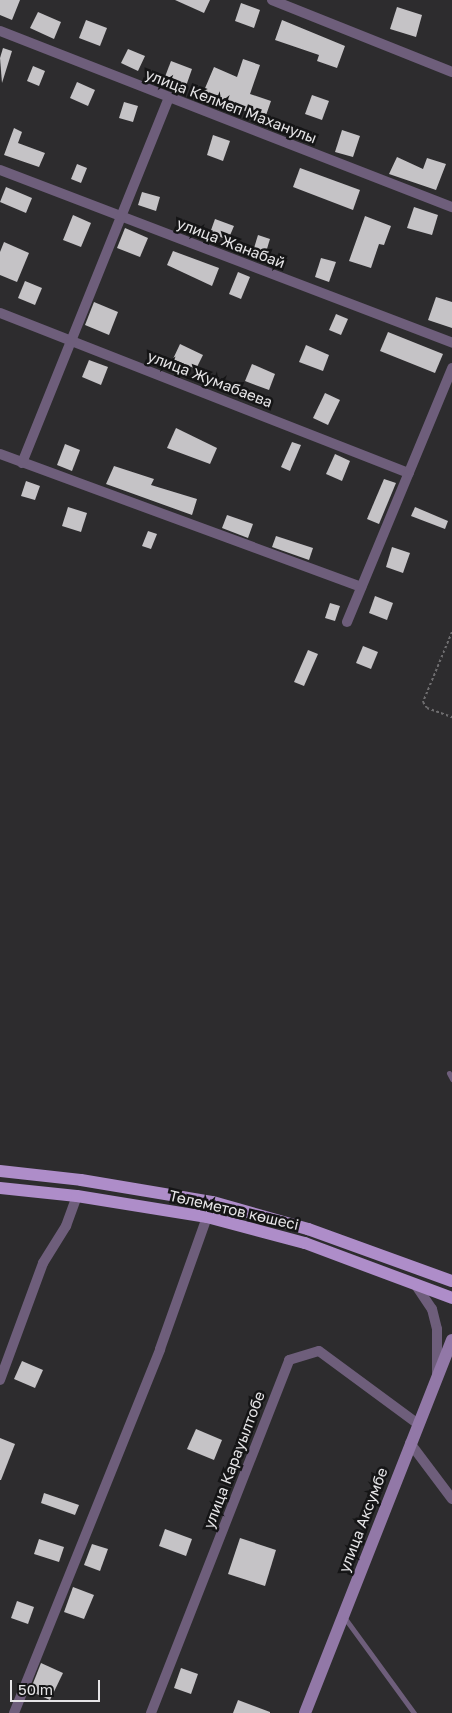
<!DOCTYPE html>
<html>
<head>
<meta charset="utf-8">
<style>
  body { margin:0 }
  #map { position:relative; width:452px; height:1713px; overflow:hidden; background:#2d2c2e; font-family:"Golos Text",sans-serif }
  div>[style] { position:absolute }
  .building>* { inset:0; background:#c5c3c6 }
  .path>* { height:2px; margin-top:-1px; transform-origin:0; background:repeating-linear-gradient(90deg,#6e6d6f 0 2.5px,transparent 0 5px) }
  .lane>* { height:5px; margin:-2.5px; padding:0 2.5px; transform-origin:2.5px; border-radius:2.5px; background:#6e5e7b }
  .street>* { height:10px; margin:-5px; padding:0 5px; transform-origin:5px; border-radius:5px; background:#6e5e7b }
  .secondary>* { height:12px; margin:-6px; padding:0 6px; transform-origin:6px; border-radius:6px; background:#9278a7 }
  .primary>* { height:12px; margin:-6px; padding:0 6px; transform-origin:6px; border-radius:6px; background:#ae8dc9 }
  span { translate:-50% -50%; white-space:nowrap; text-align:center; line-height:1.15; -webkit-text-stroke:5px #151516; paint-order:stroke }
  .street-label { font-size:15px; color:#e6e5e7 }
  .scale { position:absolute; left:10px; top:1680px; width:90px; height:22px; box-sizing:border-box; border:2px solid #e6e5e7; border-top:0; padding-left:6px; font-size:15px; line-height:18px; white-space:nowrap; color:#e6e5e7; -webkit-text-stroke:4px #151516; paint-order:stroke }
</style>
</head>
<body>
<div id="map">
  <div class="building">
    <div style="clip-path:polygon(0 0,20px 0,12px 20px,0 15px)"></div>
    <div style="clip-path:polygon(175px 0,210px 0,204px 13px)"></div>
    <div style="clip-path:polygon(241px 3px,260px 10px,254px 28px,235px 21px)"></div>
    <div style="clip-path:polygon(397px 7px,422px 15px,416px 37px,390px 29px)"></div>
    <div style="clip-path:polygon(38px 12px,61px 22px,54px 39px,30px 28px)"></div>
    <div style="clip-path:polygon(86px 20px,107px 28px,100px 46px,79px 38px)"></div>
    <div style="clip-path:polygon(282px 20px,345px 46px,337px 68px,317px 61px,319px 55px,275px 40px)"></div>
    <div style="clip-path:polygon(3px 48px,12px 51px,2px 83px,0 58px)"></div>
    <div style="clip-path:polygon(128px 49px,145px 56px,138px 71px,121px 63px)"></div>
    <div style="clip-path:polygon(243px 59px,260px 65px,250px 94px,271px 101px,264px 121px,247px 115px,248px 112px,213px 99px,211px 104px,200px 100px,214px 67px,237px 77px)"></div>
    <div style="clip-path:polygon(171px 61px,192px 69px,185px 89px,163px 82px)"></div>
    <div style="clip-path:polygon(33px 66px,45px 71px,39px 86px,27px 81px)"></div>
    <div style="clip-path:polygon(77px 82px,95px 90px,88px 106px,70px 98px)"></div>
    <div style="clip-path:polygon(312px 95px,329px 101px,322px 120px,305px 114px)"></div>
    <div style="clip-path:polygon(124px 102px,138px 106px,133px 122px,119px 118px)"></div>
    <div style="clip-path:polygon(14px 128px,22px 132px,18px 143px,45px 153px,39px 167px,4px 155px)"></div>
    <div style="clip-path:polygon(342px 130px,360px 136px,353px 157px,335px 152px)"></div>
    <div style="clip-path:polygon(213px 135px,230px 141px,223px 161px,207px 155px)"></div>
    <div style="clip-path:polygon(397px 157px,423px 169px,427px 158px,446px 164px,436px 190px,389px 174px)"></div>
    <div style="clip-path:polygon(77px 164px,87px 168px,81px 183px,71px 179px)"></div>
    <div style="clip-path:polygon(300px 168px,360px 190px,353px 210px,293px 187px)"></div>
    <div style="clip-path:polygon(6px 187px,32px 198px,26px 213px,0 202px)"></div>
    <div style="clip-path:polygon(142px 192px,160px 197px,156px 211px,138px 205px)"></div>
    <div style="clip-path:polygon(414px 207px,438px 215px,432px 235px,407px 228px)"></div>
    <div style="clip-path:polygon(73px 215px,91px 223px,81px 247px,63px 240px)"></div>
    <div style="clip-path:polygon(365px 216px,391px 226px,384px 245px,379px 244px,371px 268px,349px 261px)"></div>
    <div style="clip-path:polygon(215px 219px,234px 226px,228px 240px,210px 233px)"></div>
    <div style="clip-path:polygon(125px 228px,148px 238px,140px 257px,117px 248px)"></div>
    <div style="clip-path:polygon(258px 235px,270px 239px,266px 252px,254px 248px)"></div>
    <div style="clip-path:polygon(4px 242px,29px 253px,17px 282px,0 275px,0 252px)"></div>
    <div style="clip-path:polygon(173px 251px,219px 268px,212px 286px,167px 265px)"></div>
    <div style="clip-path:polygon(321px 258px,336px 262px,329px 282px,315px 277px)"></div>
    <div style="clip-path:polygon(238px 272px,250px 277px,241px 299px,229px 294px)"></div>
    <div style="clip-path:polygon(25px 281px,42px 288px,35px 305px,18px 298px)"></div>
    <div style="clip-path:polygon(436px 297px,452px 302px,452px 328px,428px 320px)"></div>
    <div style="clip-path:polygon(94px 302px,118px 312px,109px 335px,85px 325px)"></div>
    <div style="clip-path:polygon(336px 314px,348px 319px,341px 335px,329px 330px)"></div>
    <div style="clip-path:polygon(388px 332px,443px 354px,435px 373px,380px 351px)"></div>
    <div style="clip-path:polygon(180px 344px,203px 355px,196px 369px,173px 359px)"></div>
    <div style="clip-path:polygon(306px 345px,329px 355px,323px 371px,299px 362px)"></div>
    <div style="clip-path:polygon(89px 360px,108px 367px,101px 385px,82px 377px)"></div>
    <div style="clip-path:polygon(252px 364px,275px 374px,269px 390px,245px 381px)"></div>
    <div style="clip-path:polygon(325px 393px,340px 400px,328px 425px,313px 418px)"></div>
    <div style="clip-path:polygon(176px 428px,217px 448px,210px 464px,167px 448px)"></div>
    <div style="clip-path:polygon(292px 442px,301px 445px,290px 471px,281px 467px)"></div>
    <div style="clip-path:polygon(65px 444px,80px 450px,72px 471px,57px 465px)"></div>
    <div style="clip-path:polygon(335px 454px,350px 461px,342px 481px,326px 474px)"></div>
    <div style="clip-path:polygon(114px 466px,154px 479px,151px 485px,197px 499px,192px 515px,106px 484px)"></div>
    <div style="clip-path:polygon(384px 479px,396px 483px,379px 524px,367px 519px)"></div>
    <div style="clip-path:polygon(26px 481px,40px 486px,35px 500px,21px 496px)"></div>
    <div style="clip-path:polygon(68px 507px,87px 513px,81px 532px,62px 526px)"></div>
    <div style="clip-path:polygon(415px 507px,448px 521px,445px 529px,411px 516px)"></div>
    <div style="clip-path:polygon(227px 515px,253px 524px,248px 538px,222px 528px)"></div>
    <div style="clip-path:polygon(148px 531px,157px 534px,151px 549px,142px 546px)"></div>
    <div style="clip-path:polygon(276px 536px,313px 548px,309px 560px,272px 547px)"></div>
    <div style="clip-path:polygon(392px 547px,410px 553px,403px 573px,386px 567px)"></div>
    <div style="clip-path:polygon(375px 596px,393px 603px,387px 620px,369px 613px)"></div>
    <div style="clip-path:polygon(330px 603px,340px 606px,335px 621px,325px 618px)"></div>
    <div style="clip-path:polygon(363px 646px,378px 652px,371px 669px,356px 663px)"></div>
    <div style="clip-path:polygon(308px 650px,318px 654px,304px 686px,294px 682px)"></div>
    <div style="clip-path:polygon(22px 1361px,43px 1370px,35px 1388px,14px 1379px)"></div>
    <div style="clip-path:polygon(196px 1429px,222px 1440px,214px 1460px,187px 1449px)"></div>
    <div style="clip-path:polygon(0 1438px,15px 1444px,1px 1480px,0 1480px)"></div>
    <div style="clip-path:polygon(44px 1493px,79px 1505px,75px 1515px,41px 1503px)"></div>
    <div style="clip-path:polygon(165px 1529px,192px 1539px,186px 1556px,159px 1546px)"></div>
    <div style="clip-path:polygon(240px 1538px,276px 1550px,265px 1586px,228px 1574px)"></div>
    <div style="clip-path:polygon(39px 1539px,64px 1547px,59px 1562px,34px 1554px)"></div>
    <div style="clip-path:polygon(92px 1544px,108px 1549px,100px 1571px,84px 1565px)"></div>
    <div style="clip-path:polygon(73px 1587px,94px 1595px,84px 1619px,64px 1612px)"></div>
    <div style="clip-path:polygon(17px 1601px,34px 1607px,28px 1624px,11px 1618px)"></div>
    <div style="clip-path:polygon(41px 1663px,63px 1673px,50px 1700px,30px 1691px)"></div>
    <div style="clip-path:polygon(181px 1668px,198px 1674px,191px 1694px,174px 1688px)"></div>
    <div style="clip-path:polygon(238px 1700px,270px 1712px,270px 1713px,233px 1713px)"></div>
  </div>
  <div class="path">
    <div style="left:452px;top:632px;width:76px;rotate:112.5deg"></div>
    <div style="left:423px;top:702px;width:7px;rotate:56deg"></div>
    <div style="left:427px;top:708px;width:27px;rotate:20deg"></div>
  </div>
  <div class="lane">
    <div style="left:449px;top:1073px;width:7px;rotate:63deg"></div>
    <div style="left:344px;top:1617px;width:119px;rotate:53.9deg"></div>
  </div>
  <div class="street">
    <div style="left:272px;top:0;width:194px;rotate:21.8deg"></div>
    <div style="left:0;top:31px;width:485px;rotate:21.3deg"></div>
    <div style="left:0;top:170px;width:484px;rotate:20.9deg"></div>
    <div style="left:0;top:313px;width:439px;rotate:21.4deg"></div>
    <div style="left:0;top:454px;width:385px;rotate:20.2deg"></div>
    <div style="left:22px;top:463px;width:393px;rotate:-68.1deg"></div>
    <div style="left:347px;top:622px;width:275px;rotate:-67.5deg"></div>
    <div style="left:415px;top:1284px;width:30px;rotate:56deg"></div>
    <div style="left:432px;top:1309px;width:21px;rotate:76deg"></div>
    <div style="left:437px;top:1329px;width:45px;rotate:90deg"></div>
    <div style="left:0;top:1380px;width:125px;rotate:-69.8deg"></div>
    <div style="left:43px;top:1263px;width:44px;rotate:-58.1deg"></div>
    <div style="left:66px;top:1226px;width:32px;rotate:-70deg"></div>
    <div style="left:410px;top:1443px;width:70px;rotate:53.1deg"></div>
    <div style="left:14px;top:1713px;width:392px;rotate:-68.1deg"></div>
    <div style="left:160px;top:1349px;width:140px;rotate:-70.4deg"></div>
    <div style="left:151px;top:1713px;width:379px;rotate:-68.6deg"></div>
    <div style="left:289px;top:1360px;width:31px;rotate:-17deg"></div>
    <div style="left:319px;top:1351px;width:123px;rotate:36.4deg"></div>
  </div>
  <div class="secondary">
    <div style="left:305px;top:1713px;width:401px;rotate:-68.5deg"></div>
  </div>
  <div class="primary">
    <div style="left:0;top:1171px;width:81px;rotate:6.3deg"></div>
    <div style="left:81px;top:1180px;width:134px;rotate:9.5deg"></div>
    <div style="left:213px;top:1202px;width:99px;rotate:15.9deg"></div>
    <div style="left:308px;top:1229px;width:153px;rotate:19.9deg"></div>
    <div style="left:0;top:1188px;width:77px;rotate:5.9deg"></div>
    <div style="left:77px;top:1196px;width:132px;rotate:9.2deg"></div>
    <div style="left:207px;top:1217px;width:101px;rotate:14.9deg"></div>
    <div style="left:305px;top:1243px;width:157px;rotate:20.5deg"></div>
  </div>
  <div class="street-label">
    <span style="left:231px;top:106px;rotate:21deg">улица Келмеп Маханулы</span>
    <span style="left:231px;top:243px;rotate:21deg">улица Жанабай</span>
    <span style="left:210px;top:379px;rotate:21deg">улица Жумабаева</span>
    <span style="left:234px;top:1210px;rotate:13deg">Төлеметов көшесі</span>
    <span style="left:234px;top:1460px;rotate:-69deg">улица Карауылтобе</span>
    <span style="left:363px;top:1520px;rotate:-69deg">улица Аксумбе</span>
  </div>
  <div class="scale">50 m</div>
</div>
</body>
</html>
